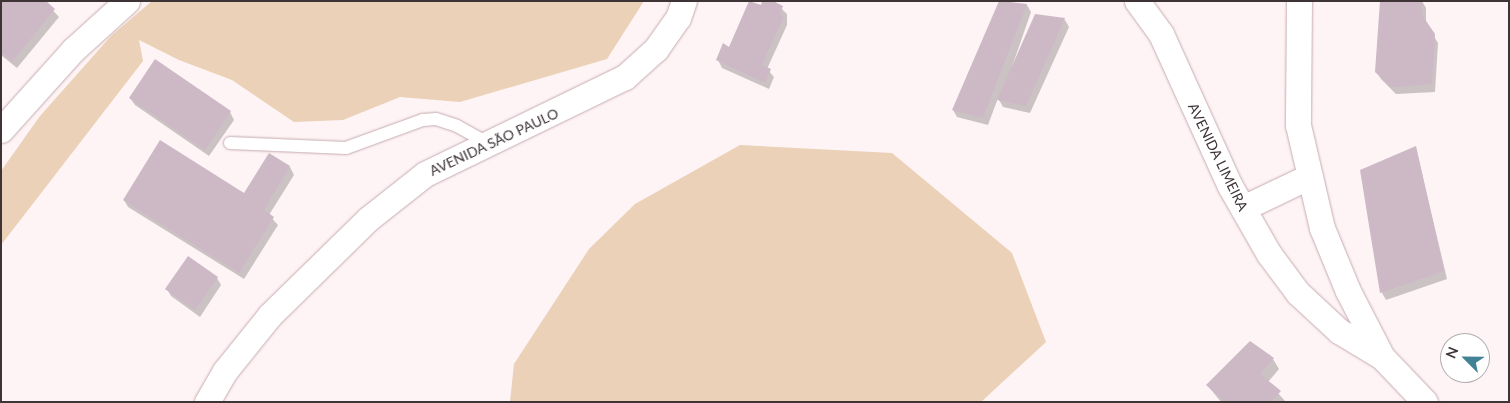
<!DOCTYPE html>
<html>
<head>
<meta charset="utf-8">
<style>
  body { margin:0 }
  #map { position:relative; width:1510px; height:403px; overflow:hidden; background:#fef3f5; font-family:Lato,sans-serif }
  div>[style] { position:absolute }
  .green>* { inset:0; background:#ead1b7 }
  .shadow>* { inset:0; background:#0003 }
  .building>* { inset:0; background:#cdb8c6 }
  .roads { filter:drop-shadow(0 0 1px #c5acb0) drop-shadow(0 0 1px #c5acb0) }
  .lane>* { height:12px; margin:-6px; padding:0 6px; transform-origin:6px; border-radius:6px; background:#fff }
  .street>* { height:25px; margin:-12.5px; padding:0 12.5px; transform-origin:12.5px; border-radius:12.5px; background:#fff }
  span { translate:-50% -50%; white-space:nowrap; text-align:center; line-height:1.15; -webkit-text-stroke:5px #fff; paint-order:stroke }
  .street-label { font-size:14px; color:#3e3436 }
  .frame { position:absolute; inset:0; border:2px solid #3e3436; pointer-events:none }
  .north { position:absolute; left:1440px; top:333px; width:50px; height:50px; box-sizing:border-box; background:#fff; border:1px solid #b2aeaf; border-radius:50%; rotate:293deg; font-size:14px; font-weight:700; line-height:20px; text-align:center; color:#3e3436 }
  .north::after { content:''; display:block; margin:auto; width:18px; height:22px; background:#418294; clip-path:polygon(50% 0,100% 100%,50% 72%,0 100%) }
</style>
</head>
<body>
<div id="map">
  <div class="green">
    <div style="clip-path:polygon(152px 1px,644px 1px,607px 59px,460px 102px,400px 97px,343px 120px,294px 122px,232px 80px,179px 60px,139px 40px,143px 61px,1px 245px,1px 171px,40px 116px,111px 36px)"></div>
    <div style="clip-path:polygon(740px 145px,892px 153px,1012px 253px,1046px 342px,981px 402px,510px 402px,514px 364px,589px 249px,635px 204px)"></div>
  </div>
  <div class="shadow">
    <div style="clip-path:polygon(1px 1px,44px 1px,59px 17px,17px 68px,1px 55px)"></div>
    <div style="clip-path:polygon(764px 1px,774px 1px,787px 14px,787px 25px,767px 69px,774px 77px,769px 89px,722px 68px,718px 60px,730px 49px)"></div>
    <div style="clip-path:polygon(1001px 1px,1027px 5px,1031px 12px,1007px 81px,1035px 16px,1065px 20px,1069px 27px,1030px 113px,1003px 107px,998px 98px,988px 125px,957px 117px,953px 110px)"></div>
    <div style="clip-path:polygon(1381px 1px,1422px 1px,1426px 8px,1426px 23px,1438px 43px,1435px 92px,1396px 94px,1381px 79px,1376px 71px)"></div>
    <div style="clip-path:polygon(130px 98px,230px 112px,234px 120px,209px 156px,135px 105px)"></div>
    <div style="clip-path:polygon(1416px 148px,1447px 279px,1386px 300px,1382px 293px,1361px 171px)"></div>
    <div style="clip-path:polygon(269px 155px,290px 167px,294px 175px,269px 215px,278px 225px,244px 279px,128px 207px,124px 200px,244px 195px)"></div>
    <div style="clip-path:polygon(217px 278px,221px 285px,200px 317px,171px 296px,167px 289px)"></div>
    <div style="clip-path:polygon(1273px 359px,1279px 369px,1268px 382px,1286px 402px,1221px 402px,1208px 386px)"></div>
  </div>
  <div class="building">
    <div style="clip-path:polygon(1px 1px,46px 1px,55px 9px,12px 62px,1px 52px)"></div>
    <div style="clip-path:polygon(749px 1px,761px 5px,762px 1px,773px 1px,783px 6px,780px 15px,784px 16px,762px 65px,771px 69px,765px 83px,716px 60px,723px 43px,729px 47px)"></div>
    <div style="clip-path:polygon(999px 1px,1027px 4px,983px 118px,952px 110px)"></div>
    <div style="clip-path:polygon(1380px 1px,1422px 1px,1422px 15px,1435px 34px,1432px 84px,1391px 87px,1375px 72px)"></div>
    <div style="clip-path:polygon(1035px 14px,1065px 18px,1026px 106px,997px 100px)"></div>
    <div style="clip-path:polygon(155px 59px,231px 111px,205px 150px,129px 98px)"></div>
    <div style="clip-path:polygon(160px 140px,244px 193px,269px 153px,290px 166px,264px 210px,274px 217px,239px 273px,123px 200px)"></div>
    <div style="clip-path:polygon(1416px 146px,1444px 271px,1380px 293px,1360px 170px)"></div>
    <div style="clip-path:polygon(188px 256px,218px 277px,195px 310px,165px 289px)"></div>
    <div style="clip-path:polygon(1250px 341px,1274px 358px,1260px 374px,1281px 391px,1271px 402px,1225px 402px,1206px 385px)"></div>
  </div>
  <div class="roads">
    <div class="lane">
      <div style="left:230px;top:143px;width:116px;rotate:2.5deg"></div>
      <div style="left:346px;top:148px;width:82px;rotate:-20deg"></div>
      <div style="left:423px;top:120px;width:13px;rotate:-4deg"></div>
      <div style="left:436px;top:119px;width:22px;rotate:18deg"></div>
      <div style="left:457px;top:126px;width:35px;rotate:29deg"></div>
    </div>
    <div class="street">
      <div style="left:1137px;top:1px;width:41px;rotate:54deg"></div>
      <div style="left:1161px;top:34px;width:167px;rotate:65.6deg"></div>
      <div style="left:1230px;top:186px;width:78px;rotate:60.2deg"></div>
      <div style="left:1269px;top:254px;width:49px;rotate:53.4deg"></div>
      <div style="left:1298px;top:293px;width:56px;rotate:42.8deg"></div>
      <div style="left:1339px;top:331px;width:50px;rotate:31.2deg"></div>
      <div style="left:1382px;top:357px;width:62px;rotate:46.3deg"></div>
      <div style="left:1299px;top:1px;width:124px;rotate:90.5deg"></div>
      <div style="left:1298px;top:125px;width:106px;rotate:76.9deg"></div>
      <div style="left:1322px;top:228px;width:68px;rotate:67.6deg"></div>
      <div style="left:1348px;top:291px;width:74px;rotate:62.7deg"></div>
      <div style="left:1px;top:130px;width:108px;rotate:-48deg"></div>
      <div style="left:73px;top:50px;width:73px;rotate:-42.2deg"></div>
      <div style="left:1243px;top:208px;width:74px;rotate:-25.5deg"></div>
      <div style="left:207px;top:402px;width:36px;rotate:-60deg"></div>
      <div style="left:225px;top:371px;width:72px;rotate:-51.2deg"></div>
      <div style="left:270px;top:315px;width:137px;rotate:-44.4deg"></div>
      <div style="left:368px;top:219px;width:73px;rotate:-38.3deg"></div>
      <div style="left:425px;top:174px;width:222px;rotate:-25.9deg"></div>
      <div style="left:625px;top:77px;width:42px;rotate:-42.1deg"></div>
      <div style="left:656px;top:49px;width:38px;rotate:-55deg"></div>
      <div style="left:678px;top:18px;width:18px;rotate:-71deg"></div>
    </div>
  </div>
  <div class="street-label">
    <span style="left:494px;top:142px;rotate:-25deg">AVENIDA SÃO PAULO</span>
    <span style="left:1218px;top:157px;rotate:64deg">AVENIDA LIMEIRA</span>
  </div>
  <div class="frame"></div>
  <div class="north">N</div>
</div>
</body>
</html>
